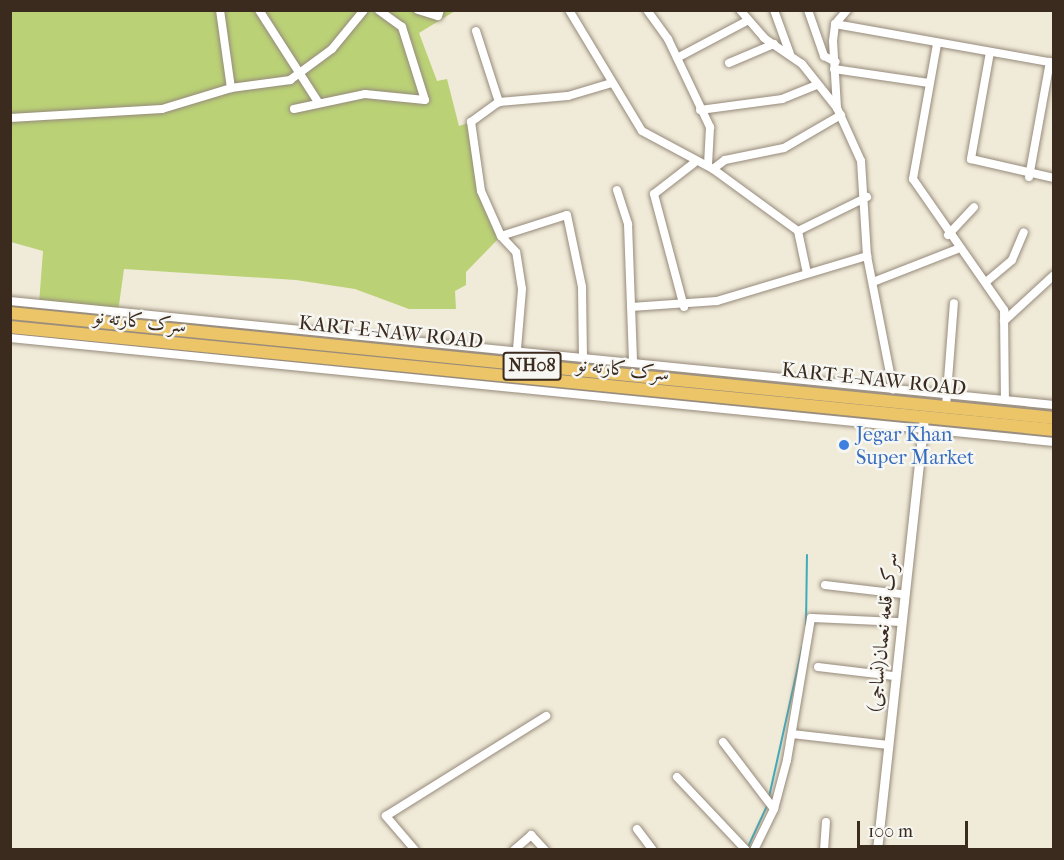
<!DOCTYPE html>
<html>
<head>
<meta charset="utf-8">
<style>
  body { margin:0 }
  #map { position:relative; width:1064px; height:860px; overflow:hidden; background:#f0ead8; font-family:"IM FELL French Canon",Amiri,serif }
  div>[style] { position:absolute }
  .green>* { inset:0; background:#bad176 }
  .stream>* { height:2px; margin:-1px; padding:0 1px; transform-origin:1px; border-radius:1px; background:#3dabbb }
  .roads { filter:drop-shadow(0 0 2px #968a7b) drop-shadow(0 0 2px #968a7b) }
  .minor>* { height:8px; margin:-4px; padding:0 4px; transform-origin:4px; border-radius:4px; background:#fff }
  .tertiary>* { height:9px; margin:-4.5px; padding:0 4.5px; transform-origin:4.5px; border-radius:4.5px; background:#fff }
  .trunk>* { height:12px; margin:-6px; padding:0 6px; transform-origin:6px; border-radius:6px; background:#edc569 }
  .dots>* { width:16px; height:16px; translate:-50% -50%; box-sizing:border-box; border:3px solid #f6f6f2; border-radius:50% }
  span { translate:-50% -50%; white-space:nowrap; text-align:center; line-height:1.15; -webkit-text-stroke:5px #f6f6f2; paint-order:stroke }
  .shield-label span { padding:2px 4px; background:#f6f6f2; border:2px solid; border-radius:4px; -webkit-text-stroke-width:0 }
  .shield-label { font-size:18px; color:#3b2a1e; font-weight:700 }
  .street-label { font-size:20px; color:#3b2a1e }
  .shop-label { font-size:20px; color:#366cbe }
  .left { translate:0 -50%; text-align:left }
  .frame { position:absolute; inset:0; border:12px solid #3b2a1e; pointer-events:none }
  .scale { position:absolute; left:857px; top:821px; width:111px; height:27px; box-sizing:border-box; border:3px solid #3b2a1e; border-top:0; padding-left:8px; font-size:18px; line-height:21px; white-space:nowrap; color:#3b2a1e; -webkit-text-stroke:4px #f6f6f2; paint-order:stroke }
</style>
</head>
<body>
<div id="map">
  <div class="green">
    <div style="clip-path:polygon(10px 11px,455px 11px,419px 33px,437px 81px,447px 79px,459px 126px,471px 122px,481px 191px,501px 236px,466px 272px,466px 285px,455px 291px,456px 309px,409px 309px,355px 289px,296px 280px,124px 269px,118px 312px,39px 304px,43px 251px,11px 242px)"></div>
  </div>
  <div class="stream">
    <div style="left:806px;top:625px;width:70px;rotate:-89.2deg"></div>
    <div style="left:769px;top:797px;width:153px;rotate:-77.5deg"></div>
    <div style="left:747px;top:849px;width:47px;rotate:-65.1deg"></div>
  </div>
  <div class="roads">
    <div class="minor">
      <div style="left:220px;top:10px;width:79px;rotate:82deg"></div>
      <div style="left:259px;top:10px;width:109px;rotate:57.3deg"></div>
      <div style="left:418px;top:10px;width:21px;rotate:17deg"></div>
      <div style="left:438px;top:16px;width:6px;rotate:-72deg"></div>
      <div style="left:569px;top:10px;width:141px;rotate:58.9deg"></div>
      <div style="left:642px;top:131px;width:81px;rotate:28.2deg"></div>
      <div style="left:713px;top:169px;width:105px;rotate:36.1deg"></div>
      <div style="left:798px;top:231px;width:40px;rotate:78deg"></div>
      <div style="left:647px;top:10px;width:36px;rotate:54deg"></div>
      <div style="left:668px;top:39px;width:98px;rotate:64.5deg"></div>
      <div style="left:710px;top:127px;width:38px;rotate:93deg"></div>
      <div style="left:740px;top:10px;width:37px;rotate:49deg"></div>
      <div style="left:764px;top:38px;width:46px;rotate:34.4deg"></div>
      <div style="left:802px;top:64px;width:56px;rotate:51.5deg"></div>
      <div style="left:837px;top:108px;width:58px;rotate:65.6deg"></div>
      <div style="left:861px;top:161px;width:95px;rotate:86.4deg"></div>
      <div style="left:867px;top:256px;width:136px;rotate:78.9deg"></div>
      <div style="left:774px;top:10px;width:47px;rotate:70deg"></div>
      <div style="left:808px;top:10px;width:49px;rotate:70.8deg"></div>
      <div style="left:824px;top:56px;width:13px;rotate:27deg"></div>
      <div style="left:835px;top:24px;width:222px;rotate:10.1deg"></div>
      <div style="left:476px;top:31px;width:75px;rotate:72.1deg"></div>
      <div style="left:937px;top:44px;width:137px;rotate:100.1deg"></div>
      <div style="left:913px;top:179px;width:160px;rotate:55.2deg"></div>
      <div style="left:1004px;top:310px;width:89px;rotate:89.4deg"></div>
      <div style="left:990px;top:52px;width:109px;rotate:100.1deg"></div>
      <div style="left:971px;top:159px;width:85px;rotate:12.9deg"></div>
      <div style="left:677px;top:58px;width:79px;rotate:-27.9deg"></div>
      <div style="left:729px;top:63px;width:49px;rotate:-22.9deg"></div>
      <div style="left:834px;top:69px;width:96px;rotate:8.4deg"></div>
      <div style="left:837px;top:108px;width:67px;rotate:-93.4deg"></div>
      <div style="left:833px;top:41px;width:17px;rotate:-83deg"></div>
      <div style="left:835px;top:24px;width:18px;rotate:-49deg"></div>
      <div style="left:294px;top:109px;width:73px;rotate:-11.9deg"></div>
      <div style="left:365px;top:94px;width:60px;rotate:5.7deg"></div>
      <div style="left:425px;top:100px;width:77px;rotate:-107.5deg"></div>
      <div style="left:402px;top:27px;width:29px;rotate:-144deg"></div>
      <div style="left:700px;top:110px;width:83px;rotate:-7.6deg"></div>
      <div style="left:782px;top:99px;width:38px;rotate:-22deg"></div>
      <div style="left:10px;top:118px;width:152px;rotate:-3.4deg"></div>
      <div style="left:162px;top:109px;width:72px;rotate:-16.9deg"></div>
      <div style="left:231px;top:88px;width:60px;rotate:-7.7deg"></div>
      <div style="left:290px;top:80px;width:52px;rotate:-36.4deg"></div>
      <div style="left:332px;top:49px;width:50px;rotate:-50.6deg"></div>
      <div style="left:713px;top:169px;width:15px;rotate:-37deg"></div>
      <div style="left:725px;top:160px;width:60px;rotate:-11.5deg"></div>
      <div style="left:784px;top:148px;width:66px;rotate:-30.1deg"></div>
      <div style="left:1029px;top:177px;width:117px;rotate:-79.7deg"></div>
      <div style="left:617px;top:190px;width:36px;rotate:72deg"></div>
      <div style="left:628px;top:224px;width:139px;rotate:87.9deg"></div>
      <div style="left:798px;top:231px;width:77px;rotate:-26.2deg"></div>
      <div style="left:948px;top:235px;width:38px;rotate:-47deg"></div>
      <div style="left:501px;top:236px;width:69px;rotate:-17.7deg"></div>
      <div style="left:567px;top:215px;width:74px;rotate:78.2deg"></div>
      <div style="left:582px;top:287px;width:68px;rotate:89.2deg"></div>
      <div style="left:873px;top:282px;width:90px;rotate:-21.4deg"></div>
      <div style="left:986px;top:282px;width:34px;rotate:-40deg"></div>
      <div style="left:1012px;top:260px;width:30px;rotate:-67deg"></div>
      <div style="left:10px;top:301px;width:1049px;rotate:5.69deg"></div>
      <div style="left:631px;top:307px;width:86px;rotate:-4deg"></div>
      <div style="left:717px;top:301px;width:157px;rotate:-16.7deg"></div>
      <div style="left:684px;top:307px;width:117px;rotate:-104.9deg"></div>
      <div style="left:654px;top:194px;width:51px;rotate:-37.8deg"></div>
      <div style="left:1004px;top:321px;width:68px;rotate:-42.6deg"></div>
      <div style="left:10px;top:338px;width:1049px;rotate:5.69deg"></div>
      <div style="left:517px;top:349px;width:60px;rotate:-85.2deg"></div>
      <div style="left:522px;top:289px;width:37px;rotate:-99deg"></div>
      <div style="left:516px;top:252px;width:22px;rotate:-133deg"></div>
      <div style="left:501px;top:236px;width:49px;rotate:-114deg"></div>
      <div style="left:481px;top:191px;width:70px;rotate:-98.2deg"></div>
      <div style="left:471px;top:122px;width:34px;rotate:-36deg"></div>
      <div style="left:499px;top:102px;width:69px;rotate:-5deg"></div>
      <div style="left:568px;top:96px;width:46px;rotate:-16.5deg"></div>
      <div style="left:946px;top:406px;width:103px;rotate:-85.6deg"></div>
      <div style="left:825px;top:585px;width:78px;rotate:6.7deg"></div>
      <div style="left:818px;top:667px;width:77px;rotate:6.8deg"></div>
      <div style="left:792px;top:734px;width:97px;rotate:6.5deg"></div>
      <div style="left:723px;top:742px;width:84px;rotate:52.7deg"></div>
      <div style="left:677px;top:777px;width:100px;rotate:46.6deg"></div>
      <div style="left:637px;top:829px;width:26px;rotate:53deg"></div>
      <div style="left:415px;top:850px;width:45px;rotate:-130.5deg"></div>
      <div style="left:386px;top:816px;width:189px;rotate:-32deg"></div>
      <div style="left:514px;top:850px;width:23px;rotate:-41deg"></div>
      <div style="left:531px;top:835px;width:21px;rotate:47deg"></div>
      <div style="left:754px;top:850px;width:46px;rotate:-64deg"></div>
      <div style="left:774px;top:809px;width:51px;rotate:-75.1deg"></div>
      <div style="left:787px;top:760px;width:144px;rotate:-80.4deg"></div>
      <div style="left:811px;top:618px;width:87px;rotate:2.6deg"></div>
      <div style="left:824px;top:850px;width:28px;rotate:-86deg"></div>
    </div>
    <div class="tertiary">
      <div style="left:877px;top:850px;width:435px;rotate:-83.8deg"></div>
    </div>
    <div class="trunk">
      <div style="left:10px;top:313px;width:1049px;rotate:5.74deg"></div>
      <div style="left:10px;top:327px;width:1049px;rotate:5.63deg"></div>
    </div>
  </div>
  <div class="dots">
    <div style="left:844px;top:445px;background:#3f7fe0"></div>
  </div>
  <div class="shield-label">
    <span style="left:532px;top:366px">NH08</span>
  </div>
  <div class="street-label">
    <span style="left:140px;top:321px;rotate:6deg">سرک کارته نو</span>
    <span style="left:391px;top:332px;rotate:6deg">KART-E-NAW ROAD</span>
    <span style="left:623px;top:369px;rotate:6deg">سرک کارته نو</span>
    <span style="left:874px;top:379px;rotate:6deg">KART-E-NAW ROAD</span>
    <span style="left:882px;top:632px;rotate:-84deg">سرک قلعه نعمان(نساجی)</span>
  </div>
  <div class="shop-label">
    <span class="left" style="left:856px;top:446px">Jegar Khan<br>Super Market</span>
  </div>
  <div class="frame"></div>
  <div class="scale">100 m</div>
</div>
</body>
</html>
